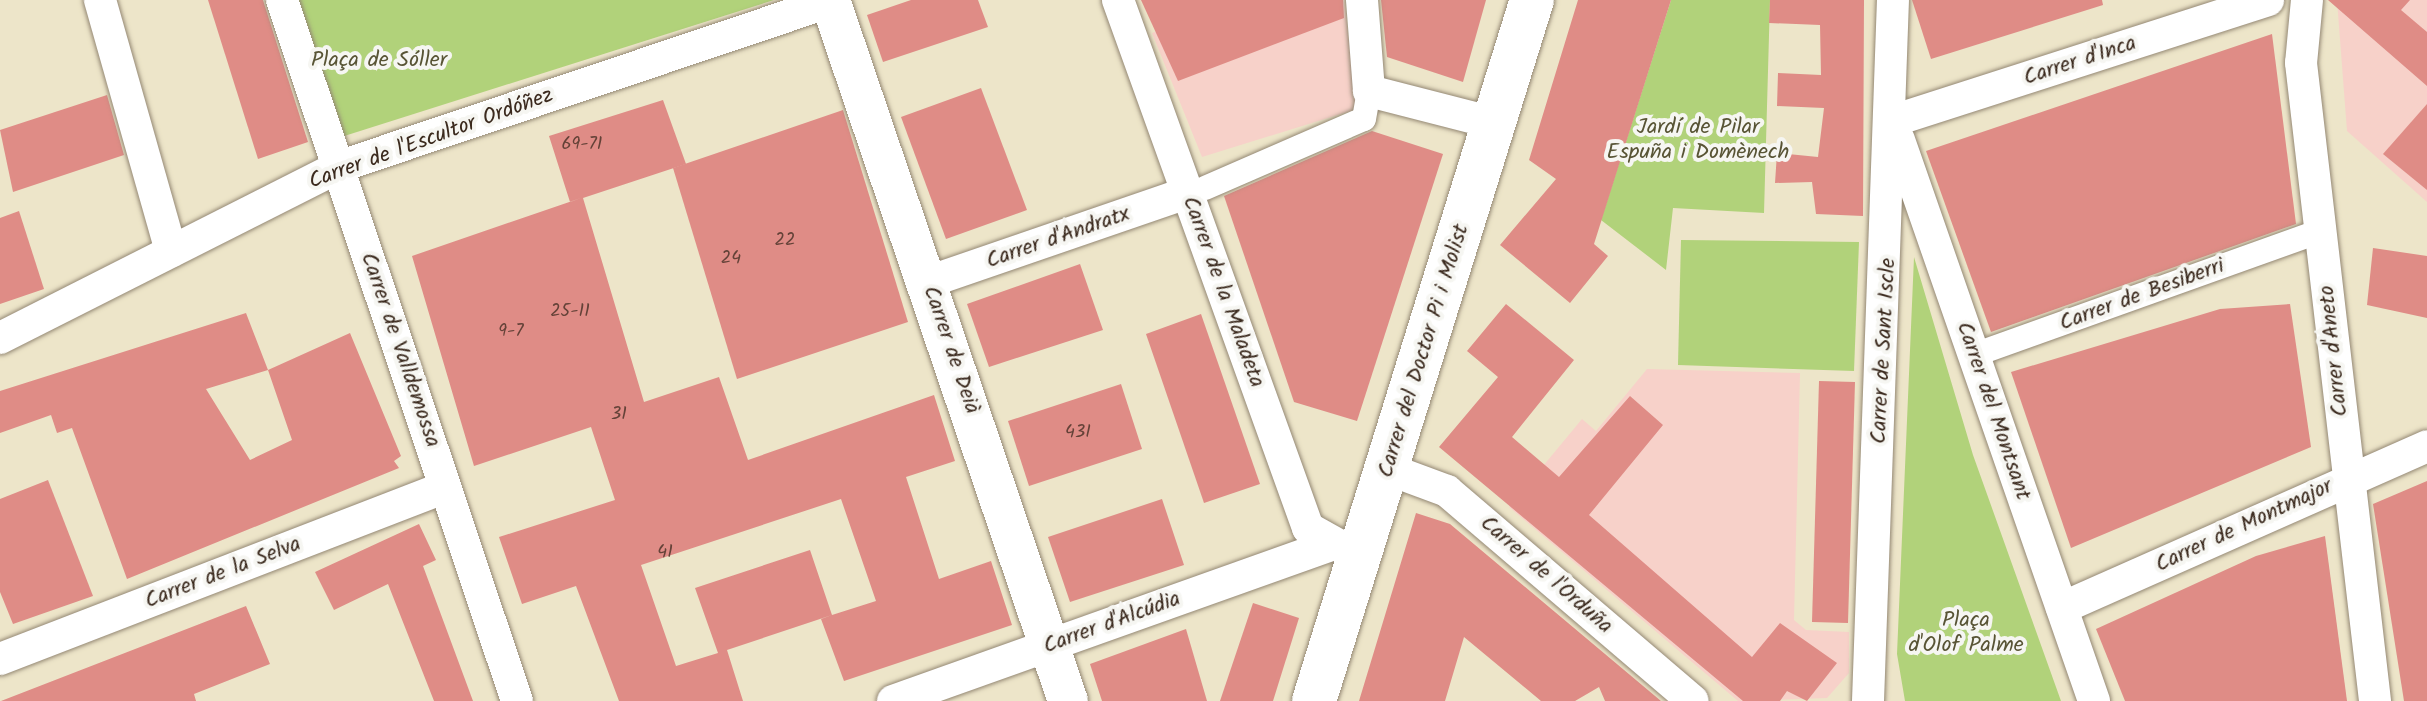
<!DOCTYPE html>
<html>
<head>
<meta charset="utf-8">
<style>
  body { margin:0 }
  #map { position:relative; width:2427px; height:701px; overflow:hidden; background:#ede5c9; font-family:Kalam,sans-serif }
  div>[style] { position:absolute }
  .built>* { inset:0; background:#f7d1c9 }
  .green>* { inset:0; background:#b1d27a }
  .building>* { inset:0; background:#df8c86 }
  .roads { filter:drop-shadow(0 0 2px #948874) drop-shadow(0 0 2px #948874) }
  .pedestrian>* { height:24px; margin:-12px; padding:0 12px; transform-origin:12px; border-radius:12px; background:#fff }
  .minor>* { height:32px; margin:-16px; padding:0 16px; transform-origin:16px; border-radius:16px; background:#fff }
  .tertiary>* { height:40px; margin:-20px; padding:0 20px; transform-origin:20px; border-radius:20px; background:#fff }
  .secondary>* { height:44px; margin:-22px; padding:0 22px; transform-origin:22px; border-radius:22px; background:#fff }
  span { translate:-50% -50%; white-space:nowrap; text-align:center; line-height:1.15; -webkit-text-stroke:8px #f6f6f2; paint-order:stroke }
  .number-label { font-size:18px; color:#644238 }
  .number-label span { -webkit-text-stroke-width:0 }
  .park-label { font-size:22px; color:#585435 }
  .street-label { font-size:22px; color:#3b2a1e }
</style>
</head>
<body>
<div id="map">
  <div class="built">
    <div style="clip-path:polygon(1237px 0,1344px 0,1357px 109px,1202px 157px,1152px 33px)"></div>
    <div style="clip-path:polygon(2337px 0,2427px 0,2427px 202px,2347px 131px)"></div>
    <div style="clip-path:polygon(1647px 369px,1800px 373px,1794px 620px,1806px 630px,1849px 632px,1849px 673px,1827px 698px,1738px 701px,1509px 507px,1582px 419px,1596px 431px)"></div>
  </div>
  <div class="green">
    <div style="clip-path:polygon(297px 0,774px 0,338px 138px)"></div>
    <div style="clip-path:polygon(1671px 0,1770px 0,1764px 213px,1673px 208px,1666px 270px,1601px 220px)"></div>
    <div style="clip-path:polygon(1681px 240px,1859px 242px,1854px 371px,1678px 365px)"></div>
    <div style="clip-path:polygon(1914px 257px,1973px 455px,2061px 701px,1905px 701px,1897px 654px)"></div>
  </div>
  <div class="building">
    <div style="clip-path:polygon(208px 0,263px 0,308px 142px,258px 159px)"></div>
    <div style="clip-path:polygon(911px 0,978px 0,988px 27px,883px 62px,867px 15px)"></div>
    <div style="clip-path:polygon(1141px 0,1343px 0,1344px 18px,1178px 81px)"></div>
    <div style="clip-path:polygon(1381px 0,1486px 0,1463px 82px,1387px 57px)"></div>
    <div style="clip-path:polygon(1578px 0,1671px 0,1594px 244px,1608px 256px,1570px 303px,1500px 245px,1556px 179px,1529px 160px)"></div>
    <div style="clip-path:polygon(1770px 0,1864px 0,1863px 216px,1816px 214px,1812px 182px,1775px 183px,1777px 153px,1818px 157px,1824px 108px,1777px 106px,1778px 73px,1821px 75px,1820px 25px,1769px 23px)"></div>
    <div style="clip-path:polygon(1912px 0,2102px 0,2103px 5px,1931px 59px)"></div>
    <div style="clip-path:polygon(2328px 0,2410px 0,2401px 10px,2427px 32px,2427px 86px)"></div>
    <div style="clip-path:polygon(2272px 34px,2296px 224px,1991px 332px,1926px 151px)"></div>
    <div style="clip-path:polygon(981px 88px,1027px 210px,946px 239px,901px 117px)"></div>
    <div style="clip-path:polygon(107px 95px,124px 155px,13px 192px,0 130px)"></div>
    <div style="clip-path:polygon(evenodd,663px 100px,686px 164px,583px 198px,644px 402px,719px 377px,748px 460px,934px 395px,955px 461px,906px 477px,939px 579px,991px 561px,1012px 625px,844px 681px,821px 619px,832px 615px,727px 650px,743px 701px,619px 701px,576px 586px,522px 604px,499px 537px,615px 500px,591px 427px,474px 466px,412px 256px,581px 198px,570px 202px,549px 136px,663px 100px,841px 499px,876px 601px,832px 615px,810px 550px,695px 588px,718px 653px,676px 666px,641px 565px,841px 499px)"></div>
    <div style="clip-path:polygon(2427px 104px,2427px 190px,2383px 154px)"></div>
    <div style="clip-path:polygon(843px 110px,908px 322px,737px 379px,673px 168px)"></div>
    <div style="clip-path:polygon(1372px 131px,1443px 154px,1357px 421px,1294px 402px,1224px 196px)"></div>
    <div style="clip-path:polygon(19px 211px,44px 289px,0 304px,0 218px)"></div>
    <div style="clip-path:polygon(2373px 248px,2427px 256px,2427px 318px,2367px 305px)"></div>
    <div style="clip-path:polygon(1080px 264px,1103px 330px,989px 367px,967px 304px)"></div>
    <div style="clip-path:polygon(1506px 304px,1574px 360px,1512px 437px,1559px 477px,1630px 396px,1663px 425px,1589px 515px,1752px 657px,1780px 623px,1837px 663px,1807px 701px,1787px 691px,1780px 701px,1743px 701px,1439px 447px,1498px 377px,1467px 351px)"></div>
    <div style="clip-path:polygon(2290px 304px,2311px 447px,2071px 548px,2011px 372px,2220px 309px)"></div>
    <div style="clip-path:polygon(evenodd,246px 313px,268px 370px,350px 333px,401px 456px,394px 461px,399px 468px,127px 579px,72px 428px,57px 433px,51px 415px,0 433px,0 391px,246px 313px,268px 370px,292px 440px,250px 460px,206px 389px,268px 370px)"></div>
    <div style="clip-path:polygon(1201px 314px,1260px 484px,1204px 503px,1146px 334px)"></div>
    <div style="clip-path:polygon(1819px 381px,1855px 382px,1848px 623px,1812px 622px)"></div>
    <div style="clip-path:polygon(1121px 384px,1142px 449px,1029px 486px,1008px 421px)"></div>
    <div style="clip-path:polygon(48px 480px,93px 596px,13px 624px,0 592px,0 499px)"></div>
    <div style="clip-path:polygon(2427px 481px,2427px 701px,2404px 701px,2373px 504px)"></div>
    <div style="clip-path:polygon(1162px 499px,1184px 565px,1070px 602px,1048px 537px)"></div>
    <div style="clip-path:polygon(1416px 513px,1450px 524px,1661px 701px,1605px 701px,1599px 687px,1575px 701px,1541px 701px,1464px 637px,1445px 701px,1359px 701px)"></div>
    <div style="clip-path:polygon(419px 524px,436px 560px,423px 566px,473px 701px,434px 701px,388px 584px,334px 610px,315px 572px)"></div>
    <div style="clip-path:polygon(2325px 536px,2347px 701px,2125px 701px,2096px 629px,2256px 556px)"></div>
    <div style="clip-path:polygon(1253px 603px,1299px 618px,1273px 701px,1220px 701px)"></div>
    <div style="clip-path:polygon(246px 606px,270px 664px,194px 694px,196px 701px,1px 701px)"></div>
    <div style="clip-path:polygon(1186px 629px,1207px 701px,1102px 701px,1090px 664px)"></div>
  </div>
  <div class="roads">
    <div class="pedestrian">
      <div style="left:1205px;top:188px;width:173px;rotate:-23.5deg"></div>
      <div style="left:1364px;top:119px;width:28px;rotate:-80deg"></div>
      <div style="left:1974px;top:355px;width:357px;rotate:-19.7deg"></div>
    </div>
    <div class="minor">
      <div style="left:100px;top:0;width:261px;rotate:74.2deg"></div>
      <div style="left:282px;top:0;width:739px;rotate:71.47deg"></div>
      <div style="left:1118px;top:0;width:561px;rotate:70.21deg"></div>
      <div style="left:1308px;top:528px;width:60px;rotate:29.1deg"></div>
      <div style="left:1362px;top:0;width:91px;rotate:85.6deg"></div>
      <div style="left:1369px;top:91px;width:129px;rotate:14.4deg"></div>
      <div style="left:2307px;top:0;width:63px;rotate:95.4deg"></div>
      <div style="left:2301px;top:63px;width:642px;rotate:83.38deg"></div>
      <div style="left:1892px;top:121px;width:395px;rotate:-17.8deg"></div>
      <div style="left:1899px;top:140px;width:594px;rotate:70.83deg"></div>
      <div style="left:928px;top:282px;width:274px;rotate:-19deg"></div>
      <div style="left:0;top:338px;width:379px;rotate:-26.8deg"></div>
      <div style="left:338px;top:167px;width:524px;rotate:-18.57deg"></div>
      <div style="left:1388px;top:469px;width:63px;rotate:20.4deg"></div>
      <div style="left:1447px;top:491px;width:323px;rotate:40.5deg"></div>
      <div style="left:2062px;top:608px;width:399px;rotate:-23.9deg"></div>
      <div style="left:0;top:659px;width:477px;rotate:-21.1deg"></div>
      <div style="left:893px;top:701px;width:465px;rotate:-19.6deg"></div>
      <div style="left:1868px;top:701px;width:701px;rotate:-87.96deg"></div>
    </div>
    <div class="tertiary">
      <div style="left:830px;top:0;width:740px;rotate:71.25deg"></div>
    </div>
    <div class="secondary">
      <div style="left:1314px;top:701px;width:734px;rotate:-72.73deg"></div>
    </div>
  </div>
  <div class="number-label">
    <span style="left:582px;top:145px">69-71</span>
    <span style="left:785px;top:241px">22</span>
    <span style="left:731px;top:259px">24</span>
    <span style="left:570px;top:312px">25-11</span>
    <span style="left:511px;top:332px">9-7</span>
    <span style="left:619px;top:415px">31</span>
    <span style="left:1078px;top:433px">43I</span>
    <span style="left:665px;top:553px">41</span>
  </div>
  <div class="park-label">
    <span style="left:379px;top:61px">Plaça de Sóller</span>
    <span style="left:1698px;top:140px">Jardí de Pilar<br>Espuña i Domènech</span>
    <span style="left:1966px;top:633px">Plaça<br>d'Olof Palme</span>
  </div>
  <div class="street-label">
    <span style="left:2080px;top:61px;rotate:-18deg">Carrer d'Inca</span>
    <span style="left:431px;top:139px;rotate:-20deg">Carrer de l'Escultor Ordóñez</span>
    <span style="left:1058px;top:238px;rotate:-19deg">Carrer d'Andratx</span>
    <span style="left:1223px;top:292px;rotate:70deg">Carrer de la Maladeta</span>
    <span style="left:2142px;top:295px;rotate:-20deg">Carrer de Besiberri</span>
    <span style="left:400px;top:350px;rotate:71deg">Carrer de Valldemossa</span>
    <span style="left:951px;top:350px;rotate:71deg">Carrer de Deià</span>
    <span style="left:1424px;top:351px;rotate:-73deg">Carrer del Doctor Pi i Molist</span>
    <span style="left:1884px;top:351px;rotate:-87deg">Carrer de Sant Iscle</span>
    <span style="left:2334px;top:351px;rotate:-96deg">Carrer d'Aneto</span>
    <span style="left:1993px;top:411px;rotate:71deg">Carrer del Montsant</span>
    <span style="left:2244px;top:526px;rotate:-25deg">Carrer de Montmajor</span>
    <span style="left:223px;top:573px;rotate:-21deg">Carrer de la Selva</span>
    <span style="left:1546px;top:575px;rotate:41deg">Carrer de l'Orduña</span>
    <span style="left:1112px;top:623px;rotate:-20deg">Carrer d'Alcúdia</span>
  </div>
</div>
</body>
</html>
